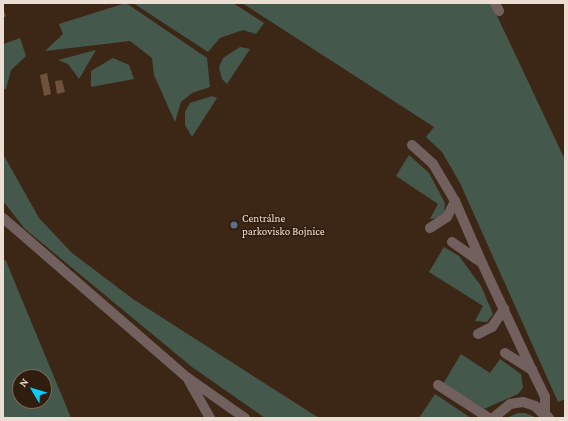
<!DOCTYPE html>
<html>
<head>
<meta charset="utf-8">
<style>
  body { margin:0 }
  #map { position:relative; width:568px; height:421px; overflow:hidden; background:#3c2716; font-family:"Crimson Pro",serif }
  div>[style] { position:absolute }
  .green>* { inset:0; background:#45584c }
  .building>* { inset:0; background:#6f513c }
  .minor>* { height:10px; margin:-5px; padding:0 5px; transform-origin:5px; border-radius:5px; background:#71605d }
  .dots>* { width:11px; height:11px; translate:-50% -50%; box-sizing:border-box; border:2px solid #311d0d; border-radius:50% }
  span { translate:-50% -50%; white-space:nowrap; text-align:center; line-height:1.15; -webkit-text-stroke:3px #311d0d; paint-order:stroke }
  .poi-label { font-size:11px; color:#edded4 }
  .left { translate:0 -50%; text-align:left }
  .frame { position:absolute; inset:0; border:4px solid #edded4; pointer-events:none }
  .north { position:absolute; left:12px; top:369px; width:40px; height:40px; box-sizing:border-box; background:#311d0d; border:1px solid #7c6a5d; border-radius:50%; rotate:308deg; font-size:11px; font-weight:700; line-height:16px; text-align:center; color:#edded4 }
  .north::after { content:''; display:block; margin:auto; width:14px; height:18px; background:#08cbfa; clip-path:polygon(50% 0,100% 100%,50% 72%,0 100%) }
</style>
</head>
<body>
<div id="map">
  <div class="green">
    <div style="clip-path:polygon(126px 3px,207px 58px,210px 87px,192px 93px,181px 102px,175px 122px,154px 75px,152px 58px,130px 41px,45px 51px,63px 34px,59px 24px)"></div>
    <div style="clip-path:polygon(133px 3px,233px 3px,264px 23px,256px 34px,243px 30px,220px 38px,208px 52px)"></div>
    <div style="clip-path:polygon(242px 3px,491px 3px,565px 160px,565px 399px,558px 402px,460px 183px,442px 152px,426px 137px,434px 127px)"></div>
    <div style="clip-path:polygon(20px 38px,26px 56px,11px 70px,6px 89px,3px 89px,3px 44px)"></div>
    <div style="clip-path:polygon(240px 47px,250px 49px,227px 84px,222px 79px,219px 67px,223px 58px)"></div>
    <div style="clip-path:polygon(96px 50px,79px 79px,68px 64px,58px 60px)"></div>
    <div style="clip-path:polygon(113px 58px,129px 65px,134px 79px,91px 87px,91px 71px)"></div>
    <div style="clip-path:polygon(212px 96px,217px 98px,192px 137px,185px 125px,185px 112px,190px 103px)"></div>
    <div style="clip-path:polygon(3px 154px,39px 218px,72px 253px,133px 299px,319px 418px,265px 418px,192px 367px,25px 229px,3px 201px)"></div>
    <div style="clip-path:polygon(409px 155px,429px 173px,445px 203px,444px 213px,438px 218px,430px 219px,438px 204px,396px 176px)"></div>
    <div style="clip-path:polygon(444px 247px,459px 256px,481px 286px,493px 314px,487px 322px,475px 321px,483px 306px,429px 272px)"></div>
    <div style="clip-path:polygon(evenodd,3px 259px,6px 261px,71px 418px,3px 418px,3px 259px,20px 377px,44px 377px,44px 401px,20px 401px,20px 377px)"></div>
    <div style="clip-path:polygon(461px 354px,490px 373px,500px 359px,521px 374px,523px 388px,518px 394px,484px 409px,443px 384px)"></div>
    <div style="clip-path:polygon(435px 394px,471px 418px,419px 418px)"></div>
    <div style="clip-path:polygon(518px 413px,525px 413px,537px 418px,506px 418px)"></div>
  </div>
  <div class="building">
    <div style="clip-path:polygon(3px 8px,6px 16px,3px 18px)"></div>
    <div style="clip-path:polygon(47px 73px,51px 94px,44px 96px,40px 75px)"></div>
    <div style="clip-path:polygon(62px 80px,65px 92px,57px 94px,55px 81px)"></div>
  </div>
  <div class="minor">
    <div style="left:495px;top:3px;width:9px;rotate:63deg"></div>
    <div style="left:412px;top:145px;width:28px;rotate:42deg"></div>
    <div style="left:433px;top:164px;width:43px;rotate:59.3deg"></div>
    <div style="left:455px;top:201px;width:68px;rotate:66.5deg"></div>
    <div style="left:3px;top:218px;width:245px;rotate:40.9deg"></div>
    <div style="left:188px;top:378px;width:70px;rotate:35.1deg"></div>
    <div style="left:430px;top:228px;width:20px;rotate:-33deg"></div>
    <div style="left:447px;top:217px;width:18px;rotate:-63deg"></div>
    <div style="left:452px;top:242px;width:37px;rotate:35deg"></div>
    <div style="left:482px;top:263px;width:118px;rotate:65deg"></div>
    <div style="left:478px;top:334px;width:16px;rotate:-27deg"></div>
    <div style="left:492px;top:327px;width:22px;rotate:-56deg"></div>
    <div style="left:505px;top:353px;width:32px;rotate:32deg"></div>
    <div style="left:532px;top:370px;width:30px;rotate:64deg"></div>
    <div style="left:545px;top:397px;width:17px;rotate:90deg"></div>
    <div style="left:545px;top:414px;width:6px;rotate:45deg"></div>
    <div style="left:189px;top:381px;width:43px;rotate:60.4deg"></div>
    <div style="left:438px;top:385px;width:61px;rotate:32.9deg"></div>
    <div style="left:493px;top:418px;width:22px;rotate:-39deg"></div>
    <div style="left:510px;top:404px;width:13px;rotate:-9deg"></div>
    <div style="left:523px;top:402px;width:13px;rotate:18deg"></div>
    <div style="left:535px;top:406px;width:17px;rotate:45deg"></div>
  </div>
  <div class="dots">
    <div style="left:234px;top:225px;background:#5c6f8a"></div>
  </div>
  <div class="poi-label">
    <span class="left" style="left:242px;top:225px">Centrálne<br>parkovisko Bojnice</span>
  </div>
  <div class="frame"></div>
  <div class="north">N</div>
</div>
</body>
</html>
